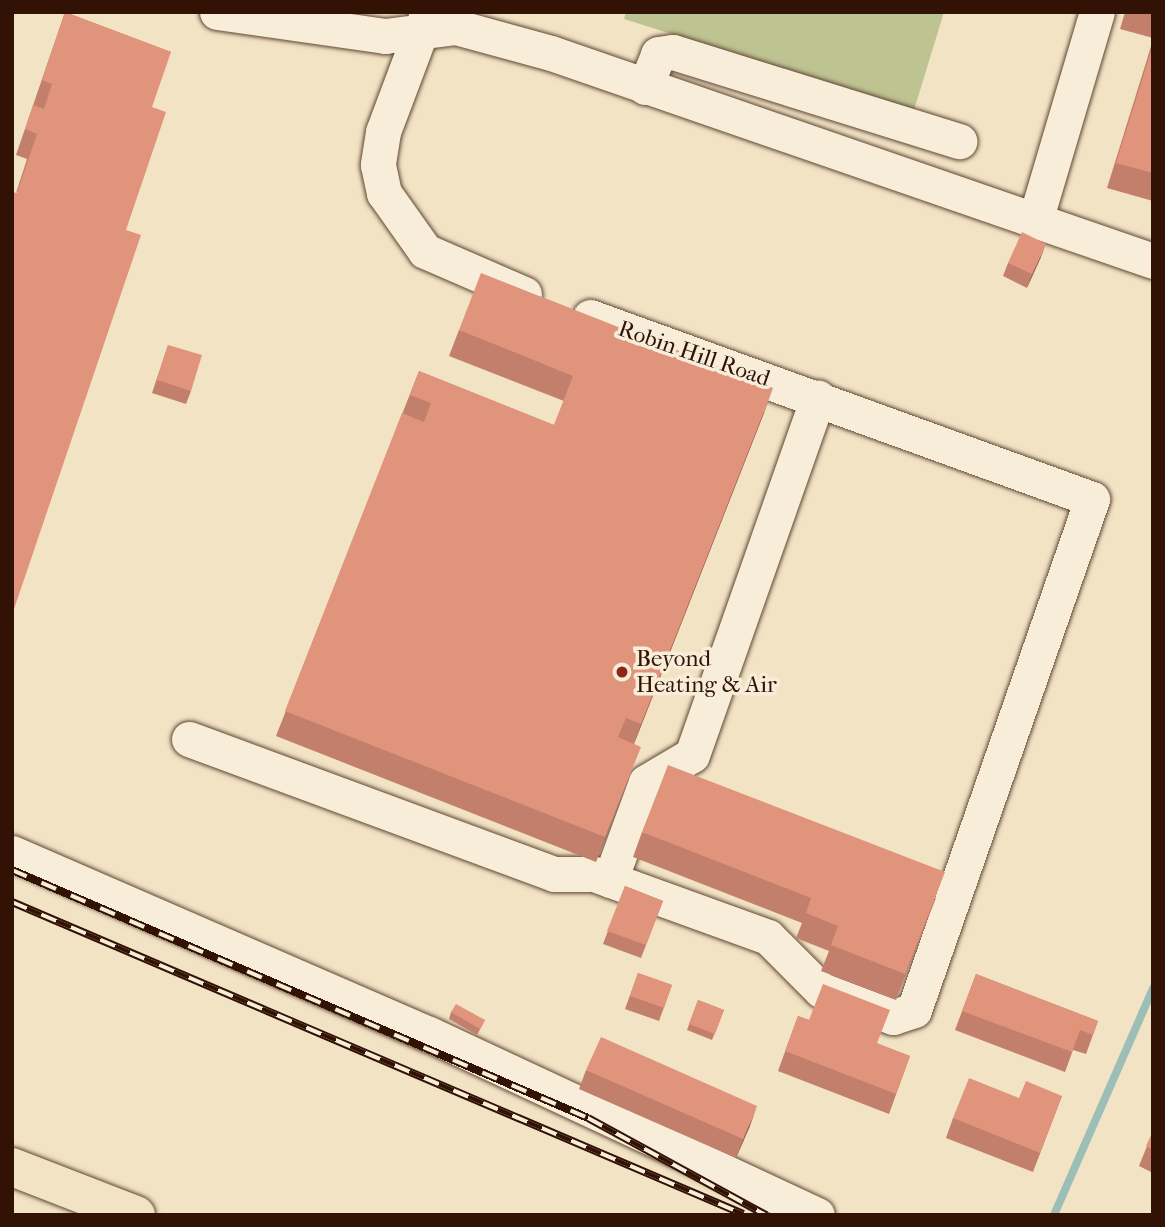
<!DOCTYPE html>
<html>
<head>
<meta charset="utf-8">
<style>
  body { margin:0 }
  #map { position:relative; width:1165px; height:1227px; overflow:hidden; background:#f2e3c4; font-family:"IM FELL French Canon",serif }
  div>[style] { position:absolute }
  .green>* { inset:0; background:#bec392 }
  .stream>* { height:8px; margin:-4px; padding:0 4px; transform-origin:4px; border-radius:4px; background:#9bbeb7 }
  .roads { filter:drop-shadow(0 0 2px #614635) drop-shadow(0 0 2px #614635) }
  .minor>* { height:35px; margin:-17.5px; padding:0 17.5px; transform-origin:17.5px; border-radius:17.5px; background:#f7edd9 }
  .highway>* { height:38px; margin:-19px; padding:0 19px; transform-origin:19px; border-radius:19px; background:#f2e3c4 }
  .rail>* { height:8px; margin-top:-4px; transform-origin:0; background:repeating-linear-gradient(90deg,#f7edd9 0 16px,#311205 0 32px); box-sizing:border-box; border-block:2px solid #311205 }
  .wall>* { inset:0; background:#c27f6b }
  .shaded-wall>* { inset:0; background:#9e6857 }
  .building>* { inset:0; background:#e1947c }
  .dots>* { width:19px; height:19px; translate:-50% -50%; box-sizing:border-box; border:4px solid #f7edd9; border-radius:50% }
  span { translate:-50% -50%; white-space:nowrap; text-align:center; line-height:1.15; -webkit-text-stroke:7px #f7edd9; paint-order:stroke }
  .street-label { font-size:23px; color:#311205 }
  .poi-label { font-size:23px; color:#311205 }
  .left { translate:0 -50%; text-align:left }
  .frame { position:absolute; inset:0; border:14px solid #311205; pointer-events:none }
</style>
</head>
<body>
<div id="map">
  <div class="green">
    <div style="clip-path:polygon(626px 12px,944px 12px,914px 110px,624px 19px)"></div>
  </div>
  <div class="stream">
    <div style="left:1054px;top:1215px;width:248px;rotate:-66.4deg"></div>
  </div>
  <div class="roads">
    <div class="minor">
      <div style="left:217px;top:12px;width:170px;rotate:8.1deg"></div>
      <div style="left:385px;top:36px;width:72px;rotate:-7.2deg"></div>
      <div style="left:456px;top:27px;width:98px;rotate:15.3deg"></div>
      <div style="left:551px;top:53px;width:637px;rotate:19.06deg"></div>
      <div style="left:428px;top:12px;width:128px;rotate:110.6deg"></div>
      <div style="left:383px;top:132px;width:33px;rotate:99deg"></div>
      <div style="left:378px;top:165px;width:29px;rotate:78deg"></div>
      <div style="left:384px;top:193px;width:71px;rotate:54.7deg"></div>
      <div style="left:425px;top:251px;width:108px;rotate:23.5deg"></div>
      <div style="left:645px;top:87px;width:35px;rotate:-68deg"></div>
      <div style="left:658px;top:54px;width:15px;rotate:-8deg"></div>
      <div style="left:673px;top:52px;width:300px;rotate:17.3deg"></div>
      <div style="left:1035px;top:221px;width:218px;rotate:-73.5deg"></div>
      <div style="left:189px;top:739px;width:389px;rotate:20.3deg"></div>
      <div style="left:554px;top:874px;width:40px"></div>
      <div style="left:594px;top:874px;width:185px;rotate:19.9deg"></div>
      <div style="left:768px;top:937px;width:75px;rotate:45deg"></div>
      <div style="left:821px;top:990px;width:77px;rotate:20.6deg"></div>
      <div style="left:893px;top:1017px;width:22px;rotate:-18deg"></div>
      <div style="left:914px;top:1010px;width:541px;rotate:-70.79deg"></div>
      <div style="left:1092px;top:499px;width:534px;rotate:-160.07deg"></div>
      <div style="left:12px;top:853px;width:455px;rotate:23.5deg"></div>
      <div style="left:429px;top:1034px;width:428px;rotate:25deg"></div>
      <div style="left:610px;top:880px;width:104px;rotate:-69.8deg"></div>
      <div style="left:646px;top:782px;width:53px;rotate:-30.4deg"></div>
      <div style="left:692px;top:755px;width:379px;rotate:-70.6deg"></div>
    </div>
    <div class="highway">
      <div style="left:12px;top:1167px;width:133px;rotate:21.2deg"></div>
    </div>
  </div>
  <div class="rail">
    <div style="left:12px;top:870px;width:627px;rotate:23.29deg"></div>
    <div style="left:588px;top:1118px;width:203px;rotate:28.6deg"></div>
    <div style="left:12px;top:902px;width:795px;rotate:23.11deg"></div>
  </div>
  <div class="wall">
    <div style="clip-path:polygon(65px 12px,171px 52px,16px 193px,27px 159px,16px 155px)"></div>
    <div style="clip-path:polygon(1125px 12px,1153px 12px,1153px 38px,1120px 29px)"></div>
    <div style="clip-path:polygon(1153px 40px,1153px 201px,1107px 188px)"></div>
    <div style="clip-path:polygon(1041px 257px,1027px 288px,1003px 276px,1008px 263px)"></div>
    <div style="clip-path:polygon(459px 330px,764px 413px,634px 744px,631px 772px,596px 862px,276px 736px,419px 371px,554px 425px,564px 401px,449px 356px)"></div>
    <div style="clip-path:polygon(168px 345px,191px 391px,186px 404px,152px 393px)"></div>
    <div style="clip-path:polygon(642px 832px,936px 898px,896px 1000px,821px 971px,829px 951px,796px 938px,802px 923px,633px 857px)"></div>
    <div style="clip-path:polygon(625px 886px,663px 901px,641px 958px,603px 944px)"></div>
    <div style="clip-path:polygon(638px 973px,672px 985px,659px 1021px,625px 1009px)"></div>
    <div style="clip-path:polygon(976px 974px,1098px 1021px,1086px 1054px,1073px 1050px,1065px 1072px,955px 1030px)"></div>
    <div style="clip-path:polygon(698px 1000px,724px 1010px,712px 1040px,687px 1030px)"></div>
    <div style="clip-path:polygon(451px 1012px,485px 1020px,477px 1035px,449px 1019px)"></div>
    <div style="clip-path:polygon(798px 1016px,877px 1044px,910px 1056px,889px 1114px,778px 1071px)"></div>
    <div style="clip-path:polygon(586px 1070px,750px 1126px,736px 1158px,579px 1089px)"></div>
    <div style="clip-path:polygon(1062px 1096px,1033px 1172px,946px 1138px,953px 1118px,1019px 1098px)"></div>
    <div style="clip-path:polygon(1153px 1131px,1153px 1173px,1139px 1166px)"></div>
  </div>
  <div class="shaded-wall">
    <div style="clip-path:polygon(1046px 244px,1041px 257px,1027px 288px,1032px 274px)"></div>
    <div style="clip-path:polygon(773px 388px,764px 413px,632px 749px,641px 724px)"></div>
    <div style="clip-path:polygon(641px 747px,631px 772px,596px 862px,605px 837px)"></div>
    <div style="clip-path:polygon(757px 1106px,750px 1126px,736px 1158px,743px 1139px)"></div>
  </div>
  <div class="building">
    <div style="clip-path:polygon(65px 12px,171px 52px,152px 107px,166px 112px,126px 230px,141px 235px,12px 615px,12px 192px,17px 193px,37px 134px,25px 129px,33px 105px,44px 109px,52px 84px,42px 80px)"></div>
    <div style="clip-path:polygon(1153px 45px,1153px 173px,1116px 163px)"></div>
    <div style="clip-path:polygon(1022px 232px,1046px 244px,1032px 274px,1008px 263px)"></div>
    <div style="clip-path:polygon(481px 273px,773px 388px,641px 724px,626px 718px,618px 737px,641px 747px,605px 837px,285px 711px,402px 413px,424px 422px,431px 403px,410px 395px,419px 371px,554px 425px,573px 376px,459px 330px)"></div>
    <div style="clip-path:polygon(168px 345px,202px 355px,191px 391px,157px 380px)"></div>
    <div style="clip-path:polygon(668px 765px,945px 872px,905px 974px,831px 945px,838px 926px,806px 913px,811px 898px,642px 832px)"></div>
    <div style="clip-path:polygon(625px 886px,663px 901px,646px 945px,607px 931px)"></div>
    <div style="clip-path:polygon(638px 973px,672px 985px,664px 1008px,630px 996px)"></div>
    <div style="clip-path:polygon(976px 974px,1098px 1021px,1093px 1035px,1080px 1030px,1072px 1052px,962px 1011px)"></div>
    <div style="clip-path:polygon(823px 984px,890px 1010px,877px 1043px,910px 1056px,896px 1094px,785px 1051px,798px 1016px,809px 1020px)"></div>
    <div style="clip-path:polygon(698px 1000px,724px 1010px,715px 1034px,689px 1024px)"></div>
    <div style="clip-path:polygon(456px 1004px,485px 1020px,480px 1029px,451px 1012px)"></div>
    <div style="clip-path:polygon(601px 1037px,757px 1106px,743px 1139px,586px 1070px)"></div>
    <div style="clip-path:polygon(969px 1078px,1019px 1098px,1026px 1081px,1062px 1096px,1040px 1153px,953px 1118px)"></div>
    <div style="clip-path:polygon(1153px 1131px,1153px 1150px,1146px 1146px)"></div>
  </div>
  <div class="dots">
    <div style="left:622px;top:672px;background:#8f2418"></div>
  </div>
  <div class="street-label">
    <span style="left:694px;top:354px;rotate:19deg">Robin Hill Road</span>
  </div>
  <div class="poi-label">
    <span class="left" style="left:636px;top:672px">Beyond<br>Heating &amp; Air</span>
  </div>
  <div class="frame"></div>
</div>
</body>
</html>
